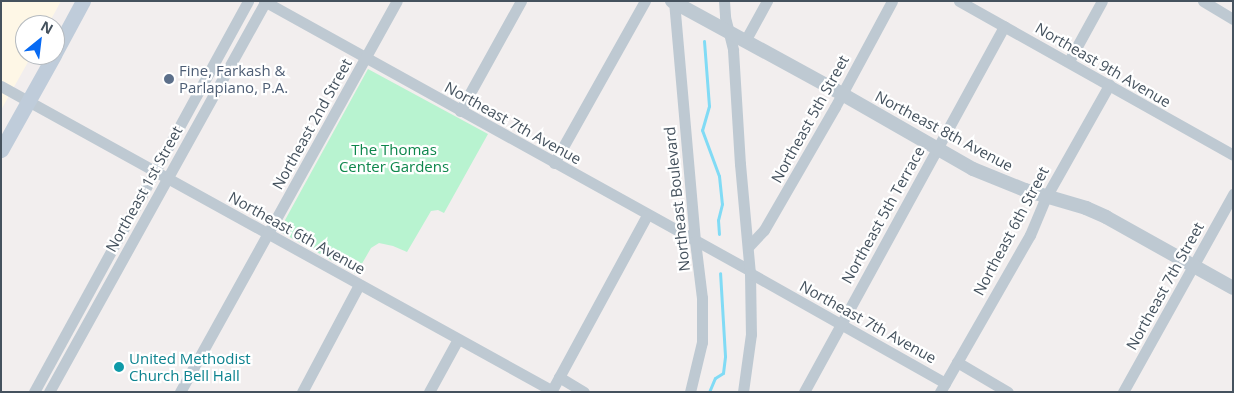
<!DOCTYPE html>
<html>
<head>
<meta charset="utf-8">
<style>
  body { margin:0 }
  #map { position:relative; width:1234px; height:393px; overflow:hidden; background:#f2eeee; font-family:"Open Sans",sans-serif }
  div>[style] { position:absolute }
  .commercial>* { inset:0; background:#fef7e6 }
  .green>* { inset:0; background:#b8f3d0 }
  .stream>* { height:3px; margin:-1.5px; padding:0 1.5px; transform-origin:1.5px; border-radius:1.5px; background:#81dbf5 }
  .minor>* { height:11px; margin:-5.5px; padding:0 5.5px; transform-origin:5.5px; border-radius:5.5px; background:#bec9d2 }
  .tertiary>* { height:14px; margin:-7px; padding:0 7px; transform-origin:7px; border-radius:7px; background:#bec9d2 }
  .secondary>* { height:15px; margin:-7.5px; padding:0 7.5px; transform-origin:7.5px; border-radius:7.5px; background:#bfccda }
  .dots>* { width:14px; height:14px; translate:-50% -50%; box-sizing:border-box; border:2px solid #fff; border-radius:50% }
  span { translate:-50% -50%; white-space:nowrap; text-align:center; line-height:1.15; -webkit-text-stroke:4.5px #fff; paint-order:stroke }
  .street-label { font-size:15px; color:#45525e }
  .service-label { font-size:15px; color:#4e5e75 }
  .left { translate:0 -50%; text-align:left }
  .park-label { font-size:15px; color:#0e874c }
  .culture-label { font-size:15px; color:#0d838f }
  .frame { position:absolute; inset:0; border:2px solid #45525e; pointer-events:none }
  .north { position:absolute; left:15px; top:15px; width:50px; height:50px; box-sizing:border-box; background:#fff; border:1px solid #b5babf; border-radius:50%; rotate:29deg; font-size:14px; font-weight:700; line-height:20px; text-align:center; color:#45525e }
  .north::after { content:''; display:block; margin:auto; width:18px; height:22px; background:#076af3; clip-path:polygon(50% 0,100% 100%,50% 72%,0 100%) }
</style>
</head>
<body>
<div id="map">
  <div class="commercial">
    <div style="clip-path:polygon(1px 1px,61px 1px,48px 25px,25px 25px,25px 55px,32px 55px,1px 110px)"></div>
  </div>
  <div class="green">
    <div style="clip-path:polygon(368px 69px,488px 134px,444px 213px,438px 210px,431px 211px,407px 252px,393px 246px,379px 243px,371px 248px,356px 274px,279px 231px)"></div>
  </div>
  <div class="stream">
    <div style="left:704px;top:41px;width:65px;rotate:85.6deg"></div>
    <div style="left:709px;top:106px;width:25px;rotate:106deg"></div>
    <div style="left:702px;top:130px;width:49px;rotate:69.7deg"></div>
    <div style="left:719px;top:176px;width:28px;rotate:84deg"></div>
    <div style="left:722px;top:204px;width:16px;rotate:104deg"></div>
    <div style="left:718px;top:220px;width:14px;rotate:86deg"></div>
    <div style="left:709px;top:392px;width:15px;rotate:-67deg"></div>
    <div style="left:715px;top:378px;width:9px;rotate:-32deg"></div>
    <div style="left:723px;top:373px;width:17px;rotate:-83deg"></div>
    <div style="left:725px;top:356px;width:83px;rotate:-93.4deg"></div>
  </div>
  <div class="minor">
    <div style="left:264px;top:1px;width:555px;rotate:29.01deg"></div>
    <div style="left:674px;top:1px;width:241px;rotate:85deg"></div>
    <div style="left:695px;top:241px;width:57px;rotate:83deg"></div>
    <div style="left:702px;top:298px;width:44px;rotate:90deg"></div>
    <div style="left:702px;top:342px;width:51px;rotate:103.5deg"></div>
    <div style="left:724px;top:1px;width:16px;rotate:86deg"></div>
    <div style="left:725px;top:17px;width:34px;rotate:76deg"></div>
    <div style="left:733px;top:50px;width:114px;rotate:86.5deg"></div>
    <div style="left:740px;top:164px;width:109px;rotate:84.8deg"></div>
    <div style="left:750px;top:273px;width:61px;rotate:89.1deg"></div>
    <div style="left:751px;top:334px;width:59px;rotate:97.9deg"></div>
    <div style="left:959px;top:1px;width:314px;rotate:29.3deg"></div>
    <div style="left:1203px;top:1px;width:35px;rotate:31deg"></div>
    <div style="left:745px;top:41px;width:46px;rotate:-61.2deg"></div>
    <div style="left:1069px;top:61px;width:68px;rotate:-61.2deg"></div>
    <div style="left:1px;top:86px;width:628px;rotate:28.93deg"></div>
    <div style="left:460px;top:111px;width:126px;rotate:-61deg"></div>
    <div style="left:554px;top:163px;width:186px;rotate:-60.7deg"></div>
    <div style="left:748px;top:247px;width:23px;rotate:-47deg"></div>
    <div style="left:764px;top:230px;width:142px;rotate:-60deg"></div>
    <div style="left:835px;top:107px;width:120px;rotate:-61.7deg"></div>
    <div style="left:750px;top:273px;width:224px;rotate:29.4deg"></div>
    <div style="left:957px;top:362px;width:59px;rotate:30.5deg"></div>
    <div style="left:559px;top:377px;width:29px;rotate:31deg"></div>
    <div style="left:34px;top:392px;width:446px;rotate:-61.3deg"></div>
    <div style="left:49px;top:392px;width:447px;rotate:-61deg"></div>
    <div style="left:180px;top:392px;width:447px;rotate:-61deg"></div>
    <div style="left:302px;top:392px;width:121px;rotate:-62deg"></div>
    <div style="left:429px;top:392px;width:60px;rotate:-61.3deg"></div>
    <div style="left:551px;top:392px;width:201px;rotate:-61.5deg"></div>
    <div style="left:804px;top:392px;width:417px;rotate:-61.3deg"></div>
    <div style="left:940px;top:392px;width:181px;rotate:-60.2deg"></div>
    <div style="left:1030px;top:235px;width:41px;rotate:-67.2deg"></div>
    <div style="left:1046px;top:197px;width:129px;rotate:-60.6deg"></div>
    <div style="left:1123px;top:392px;width:227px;rotate:-60.9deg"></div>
  </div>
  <div class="tertiary">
    <div style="left:672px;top:1px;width:186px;rotate:28.6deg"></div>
    <div style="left:835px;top:90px;width:159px;rotate:29.8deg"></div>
    <div style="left:973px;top:169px;width:56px;rotate:22deg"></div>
    <div style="left:1025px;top:190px;width:64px;rotate:16.4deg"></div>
    <div style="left:1086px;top:208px;width:22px;rotate:24deg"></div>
    <div style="left:1106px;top:217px;width:145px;rotate:29.2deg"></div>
  </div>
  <div class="secondary">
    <div style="left:55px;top:53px;width:59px;rotate:-61.7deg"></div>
    <div style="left:1px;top:150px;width:109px;rotate:-60.8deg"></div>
  </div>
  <div class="dots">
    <div style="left:169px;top:79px;background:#5c6f8a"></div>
    <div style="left:119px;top:367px;background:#0f9aa8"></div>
  </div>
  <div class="street-label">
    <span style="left:1103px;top:65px;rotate:30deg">Northeast 9th Avenue</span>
    <span style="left:810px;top:119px;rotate:-61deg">Northeast 5th Street</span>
    <span style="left:513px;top:123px;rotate:29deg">Northeast 7th Avenue</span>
    <span style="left:312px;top:124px;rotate:-61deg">Northeast 2nd Street</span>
    <span style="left:944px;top:131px;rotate:28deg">Northeast 8th Avenue</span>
    <span style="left:144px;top:189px;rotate:-61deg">Northeast 1st Street</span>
    <span style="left:677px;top:199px;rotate:-96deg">Northeast Boulevard</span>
    <span style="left:883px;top:215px;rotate:-61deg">Northeast 5th Terrace</span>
    <span style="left:1011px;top:231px;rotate:-62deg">Northeast 6th Street</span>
    <span style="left:297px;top:233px;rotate:29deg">Northeast 6th Avenue</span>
    <span style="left:1165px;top:286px;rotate:-61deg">Northeast 7th Street</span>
    <span style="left:868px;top:322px;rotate:29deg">Northeast 7th Avenue</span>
  </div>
  <div class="service-label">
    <span class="left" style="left:179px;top:79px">Fine, Farkash &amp;<br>Parlapiano, P.A.</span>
  </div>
  <div class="park-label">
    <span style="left:394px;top:158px">The Thomas<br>Center Gardens</span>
  </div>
  <div class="culture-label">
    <span class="left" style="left:129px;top:367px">United Methodist<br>Church Bell Hall</span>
  </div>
  <div class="frame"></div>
  <div class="north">N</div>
</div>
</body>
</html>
